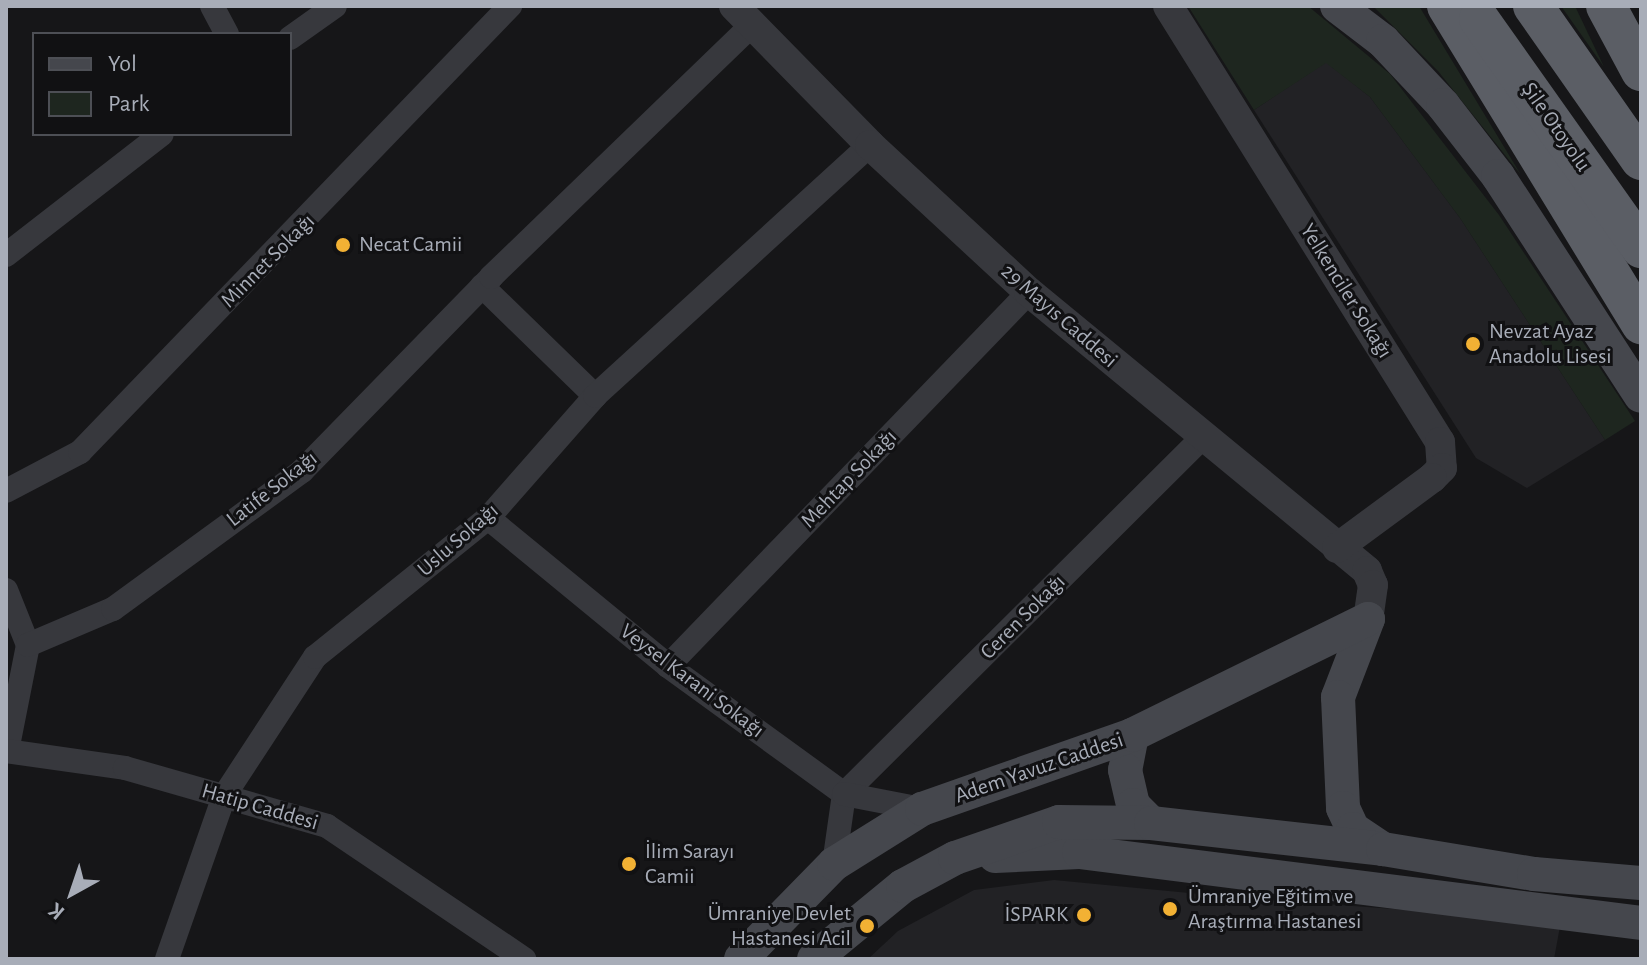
<!DOCTYPE html>
<html>
<head>
<meta charset="utf-8">
<style>
  body { margin:0 }
  #map { position:relative; width:1647px; height:965px; overflow:hidden; background:#161618; font-family:"Alegreya Sans",sans-serif }
  div>[style] { position:absolute }
  .built>* { inset:0; background:#222225 }
  .green>* { inset:0; background:#1e261f }
  .minor>* { height:24px; margin:-12px; padding:0 12px; transform-origin:12px; border-radius:12px; background:#37383d }
  .tertiary>* { height:30px; margin:-15px; padding:0 15px; transform-origin:15px; border-radius:15px; background:#37383d }
  .secondary>* { height:34px; margin:-17px; padding:0 17px; transform-origin:17px; border-radius:17px; background:#45474d }
  .trunk>* { height:40px; margin:-20px; padding:0 20px; transform-origin:20px; border-radius:20px; background:#5b5e65 }
  .dots>* { width:22px; height:22px; translate:-50% -50%; box-sizing:border-box; border:4px solid #111113; border-radius:50% }
  span { translate:-50% -50%; white-space:nowrap; text-align:center; line-height:1.15; -webkit-text-stroke:6px #111113; paint-order:stroke }
  .street-label { font-size:22px; color:#a8adb8 }
  .poi-label { font-size:22px; color:#a8adb8 }
  .left { translate:0 -50%; text-align:left }
  .right { translate:-100% -50%; text-align:right }
  .frame { position:absolute; inset:0; border:8px solid #a8adb8; pointer-events:none }
  .legend { position:absolute; left:32px; top:32px; width:260px; height:104px; box-sizing:border-box; background:#111113; border:2px solid #4d4f55; margin:0; padding:10px 14px; list-style:none; font-size:24px; color:#a8adb8 }
  .legend li { display:flex; align-items:center; gap:16px; height:40px }
  .legend b { width:40px; border:2px solid #4d4f55 }
  .north { position:absolute; left:32px; top:853px; width:80px; height:80px; -webkit-text-stroke:6px #111113; paint-order:stroke; rotate:220deg; font-size:22px; font-weight:700; line-height:32px; text-align:center; color:#a8adb8 }
  .north::after { content:''; display:block; margin:auto; width:28px; height:36px; background:#a8adb8; clip-path:polygon(50% 0,100% 100%,50% 72%,0 100%) }
</style>
</head>
<body>
<div id="map">
  <div class="built">
    <div style="clip-path:polygon(1326px 62px,1370px 97px,1460px 218px,1605px 440px,1527px 488px,1476px 458px,1254px 110px)"></div>
    <div style="clip-path:polygon(1054px 880px,1241px 898px,1561px 921px,1554px 959px,868px 959px,898px 931px,974px 890px)"></div>
  </div>
  <div class="green">
    <div style="clip-path:polygon(1188px 6px,1308px 6px,1390px 74px,1499px 215px,1635px 421px,1605px 440px,1460px 218px,1370px 97px,1326px 63px,1254px 110px)"></div>
    <div style="clip-path:polygon(1373px 6px,1419px 6px,1521px 175px,1438px 71px)"></div>
    <div style="clip-path:polygon(1561px 6px,1575px 6px,1604px 67px)"></div>
  </div>
  <div class="minor">
    <div style="left:212px;top:6px;width:32px;rotate:62deg"></div>
    <div style="left:290px;top:38px;width:55px;rotate:-35.4deg"></div>
    <div style="left:6px;top:255px;width:197px;rotate:-37.8deg"></div>
    <div style="left:482px;top:286px;width:158px;rotate:44.2deg"></div>
    <div style="left:6px;top:491px;width:84px;rotate:-27.8deg"></div>
    <div style="left:80px;top:452px;width:620px;rotate:-46.05deg"></div>
    <div style="left:488px;top:518px;width:233px;rotate:39.4deg"></div>
    <div style="left:668px;top:666px;width:218px;rotate:36deg"></div>
    <div style="left:844px;top:794px;width:71px;rotate:98.1deg"></div>
    <div style="left:6px;top:590px;width:59px;rotate:68.2deg"></div>
    <div style="left:28px;top:645px;width:108px;rotate:101.2deg"></div>
    <div style="left:28px;top:645px;width:92px;rotate:-23deg"></div>
    <div style="left:113px;top:609px;width:234px;rotate:-36.1deg"></div>
    <div style="left:302px;top:471px;width:271px;rotate:-45.7deg"></div>
    <div style="left:491px;top:277px;width:366px;rotate:-44deg"></div>
    <div style="left:668px;top:666px;width:520px;rotate:-46.01deg"></div>
    <div style="left:6px;top:751px;width:120px;rotate:8.1deg"></div>
    <div style="left:125px;top:768px;width:210px;rotate:16deg"></div>
    <div style="left:327px;top:826px;width:238px;rotate:34deg"></div>
    <div style="left:844px;top:794px;width:503px;rotate:-44.84deg"></div>
    <div style="left:844px;top:794px;width:79px;rotate:10.9deg"></div>
    <div style="left:167px;top:959px;width:173px;rotate:-70.7deg"></div>
    <div style="left:224px;top:796px;width:166px;rotate:-56.8deg"></div>
    <div style="left:315px;top:657px;width:222px;rotate:-38.8deg"></div>
    <div style="left:488px;top:518px;width:162px;rotate:-48.7deg"></div>
    <div style="left:595px;top:396px;width:372px;rotate:-42.4deg"></div>
  </div>
  <div class="tertiary">
    <div style="left:734px;top:6px;width:194px;rotate:45.6deg"></div>
    <div style="left:870px;top:145px;width:217px;rotate:42.8deg"></div>
    <div style="left:1029px;top:292px;width:438px;rotate:39.5deg"></div>
    <div style="left:1367px;top:571px;width:15px;rotate:67deg"></div>
    <div style="left:1373px;top:585px;width:34px;rotate:98deg"></div>
    <div style="left:1168px;top:6px;width:514px;rotate:58.04deg"></div>
    <div style="left:1440px;top:442px;width:26px;rotate:86deg"></div>
    <div style="left:1442px;top:468px;width:14px;rotate:135deg"></div>
    <div style="left:1432px;top:478px;width:118px;rotate:143.6deg"></div>
  </div>
  <div class="secondary">
    <div style="left:1337px;top:6px;width:58px;rotate:37.3deg"></div>
    <div style="left:1383px;top:41px;width:88px;rotate:46.8deg"></div>
    <div style="left:1443px;top:105px;width:90px;rotate:52.2deg"></div>
    <div style="left:1498px;top:176px;width:262px;rotate:57deg"></div>
    <div style="left:1368px;top:619px;width:84px;rotate:111deg"></div>
    <div style="left:1338px;top:697px;width:111px;rotate:87.4deg"></div>
    <div style="left:1343px;top:808px;width:23px;rotate:65deg"></div>
    <div style="left:1353px;top:829px;width:36px;rotate:34deg"></div>
    <div style="left:1132px;top:735px;width:36px;rotate:101deg"></div>
    <div style="left:1125px;top:770px;width:36px;rotate:77deg"></div>
    <div style="left:1133px;top:805px;width:25px;rotate:45deg"></div>
    <div style="left:995px;top:856px;width:84px;rotate:-2.7deg"></div>
    <div style="left:1079px;top:852px;width:566px;rotate:7.2deg"></div>
    <div style="left:741px;top:959px;width:133px;rotate:-45.6deg"></div>
    <div style="left:834px;top:864px;width:104px;rotate:-32deg"></div>
    <div style="left:922px;top:809px;width:223px;rotate:-19.4deg"></div>
    <div style="left:1132px;top:735px;width:263px;rotate:-26.2deg"></div>
    <div style="left:814px;top:959px;width:115px;rotate:-39.4deg"></div>
    <div style="left:903px;top:886px;width:59px;rotate:-28.3deg"></div>
    <div style="left:955px;top:858px;width:110px;rotate:-19.1deg"></div>
    <div style="left:1059px;top:822px;width:92px;rotate:0.6deg"></div>
    <div style="left:1151px;top:823px;width:233px;rotate:6.4deg"></div>
    <div style="left:1383px;top:849px;width:153px;rotate:9.4deg"></div>
    <div style="left:1534px;top:874px;width:107px;rotate:4.8deg"></div>
  </div>
  <div class="trunk">
    <div style="left:1447px;top:6px;width:373px;rotate:58.6deg"></div>
    <div style="left:1533px;top:6px;width:188px;rotate:55deg"></div>
    <div style="left:1606px;top:6px;width:74px;rotate:61.7deg"></div>
    <div style="left:1479px;top:19px;width:281px;rotate:54.7deg"></div>
  </div>
  <div class="dots">
    <div style="left:343px;top:245px;background:#f2b134"></div>
    <div style="left:1473px;top:344px;background:#f2b134"></div>
    <div style="left:629px;top:864px;background:#f2b134"></div>
    <div style="left:1170px;top:909px;background:#f2b134"></div>
    <div style="left:1084px;top:915px;background:#f2b134"></div>
    <div style="left:867px;top:926px;background:#f2b134"></div>
  </div>
  <div class="street-label">
    <span style="left:1556px;top:127px;rotate:55deg">Şile Otoyolu</span>
    <span style="left:268px;top:261px;rotate:-45deg">Minnet Sokağı</span>
    <span style="left:1346px;top:291px;rotate:58deg">Yelkenciler Sokağı</span>
    <span style="left:1059px;top:316px;rotate:41deg">29 Mayıs Caddesi</span>
    <span style="left:849px;top:479px;rotate:-46deg">Mehtap Sokağı</span>
    <span style="left:272px;top:489px;rotate:-38deg">Latife Sokağı</span>
    <span style="left:458px;top:540px;rotate:-41deg">Uslu Sokağı</span>
    <span style="left:1023px;top:617px;rotate:-45deg">Ceren Sokağı</span>
    <span style="left:692px;top:681px;rotate:37deg">Veysel Karani Sokağı</span>
    <span style="left:1039px;top:768px;rotate:-19deg">Adem Yavuz Caddesi</span>
    <span style="left:260px;top:807px;rotate:16deg">Hatip Caddesi</span>
  </div>
  <div class="poi-label">
    <span class="left" style="left:359px;top:245px">Necat Camii</span>
    <span class="left" style="left:1489px;top:344px">Nevzat Ayaz<br>Anadolu Lisesi</span>
    <span class="left" style="left:645px;top:864px">İlim Sarayı<br>Camii</span>
    <span class="left" style="left:1188px;top:909px">Ümraniye Eğitim ve<br>Araştırma Hastanesi</span>
    <span class="right" style="left:851px;top:926px">Ümraniye Devlet<br>Hastanesi Acil</span>
    <span class="right" style="left:1068px;top:915px">İSPARK</span>
  </div>
  <div class="frame"></div>
  <ul class="legend">
  <li><b style="height:10px;background:#45474d"></b>Yol</li>
  <li><b style="height:22px;background:#1e261f"></b>Park</li>
  </ul>
  <div class="north">K</div>
</div>
</body>
</html>
